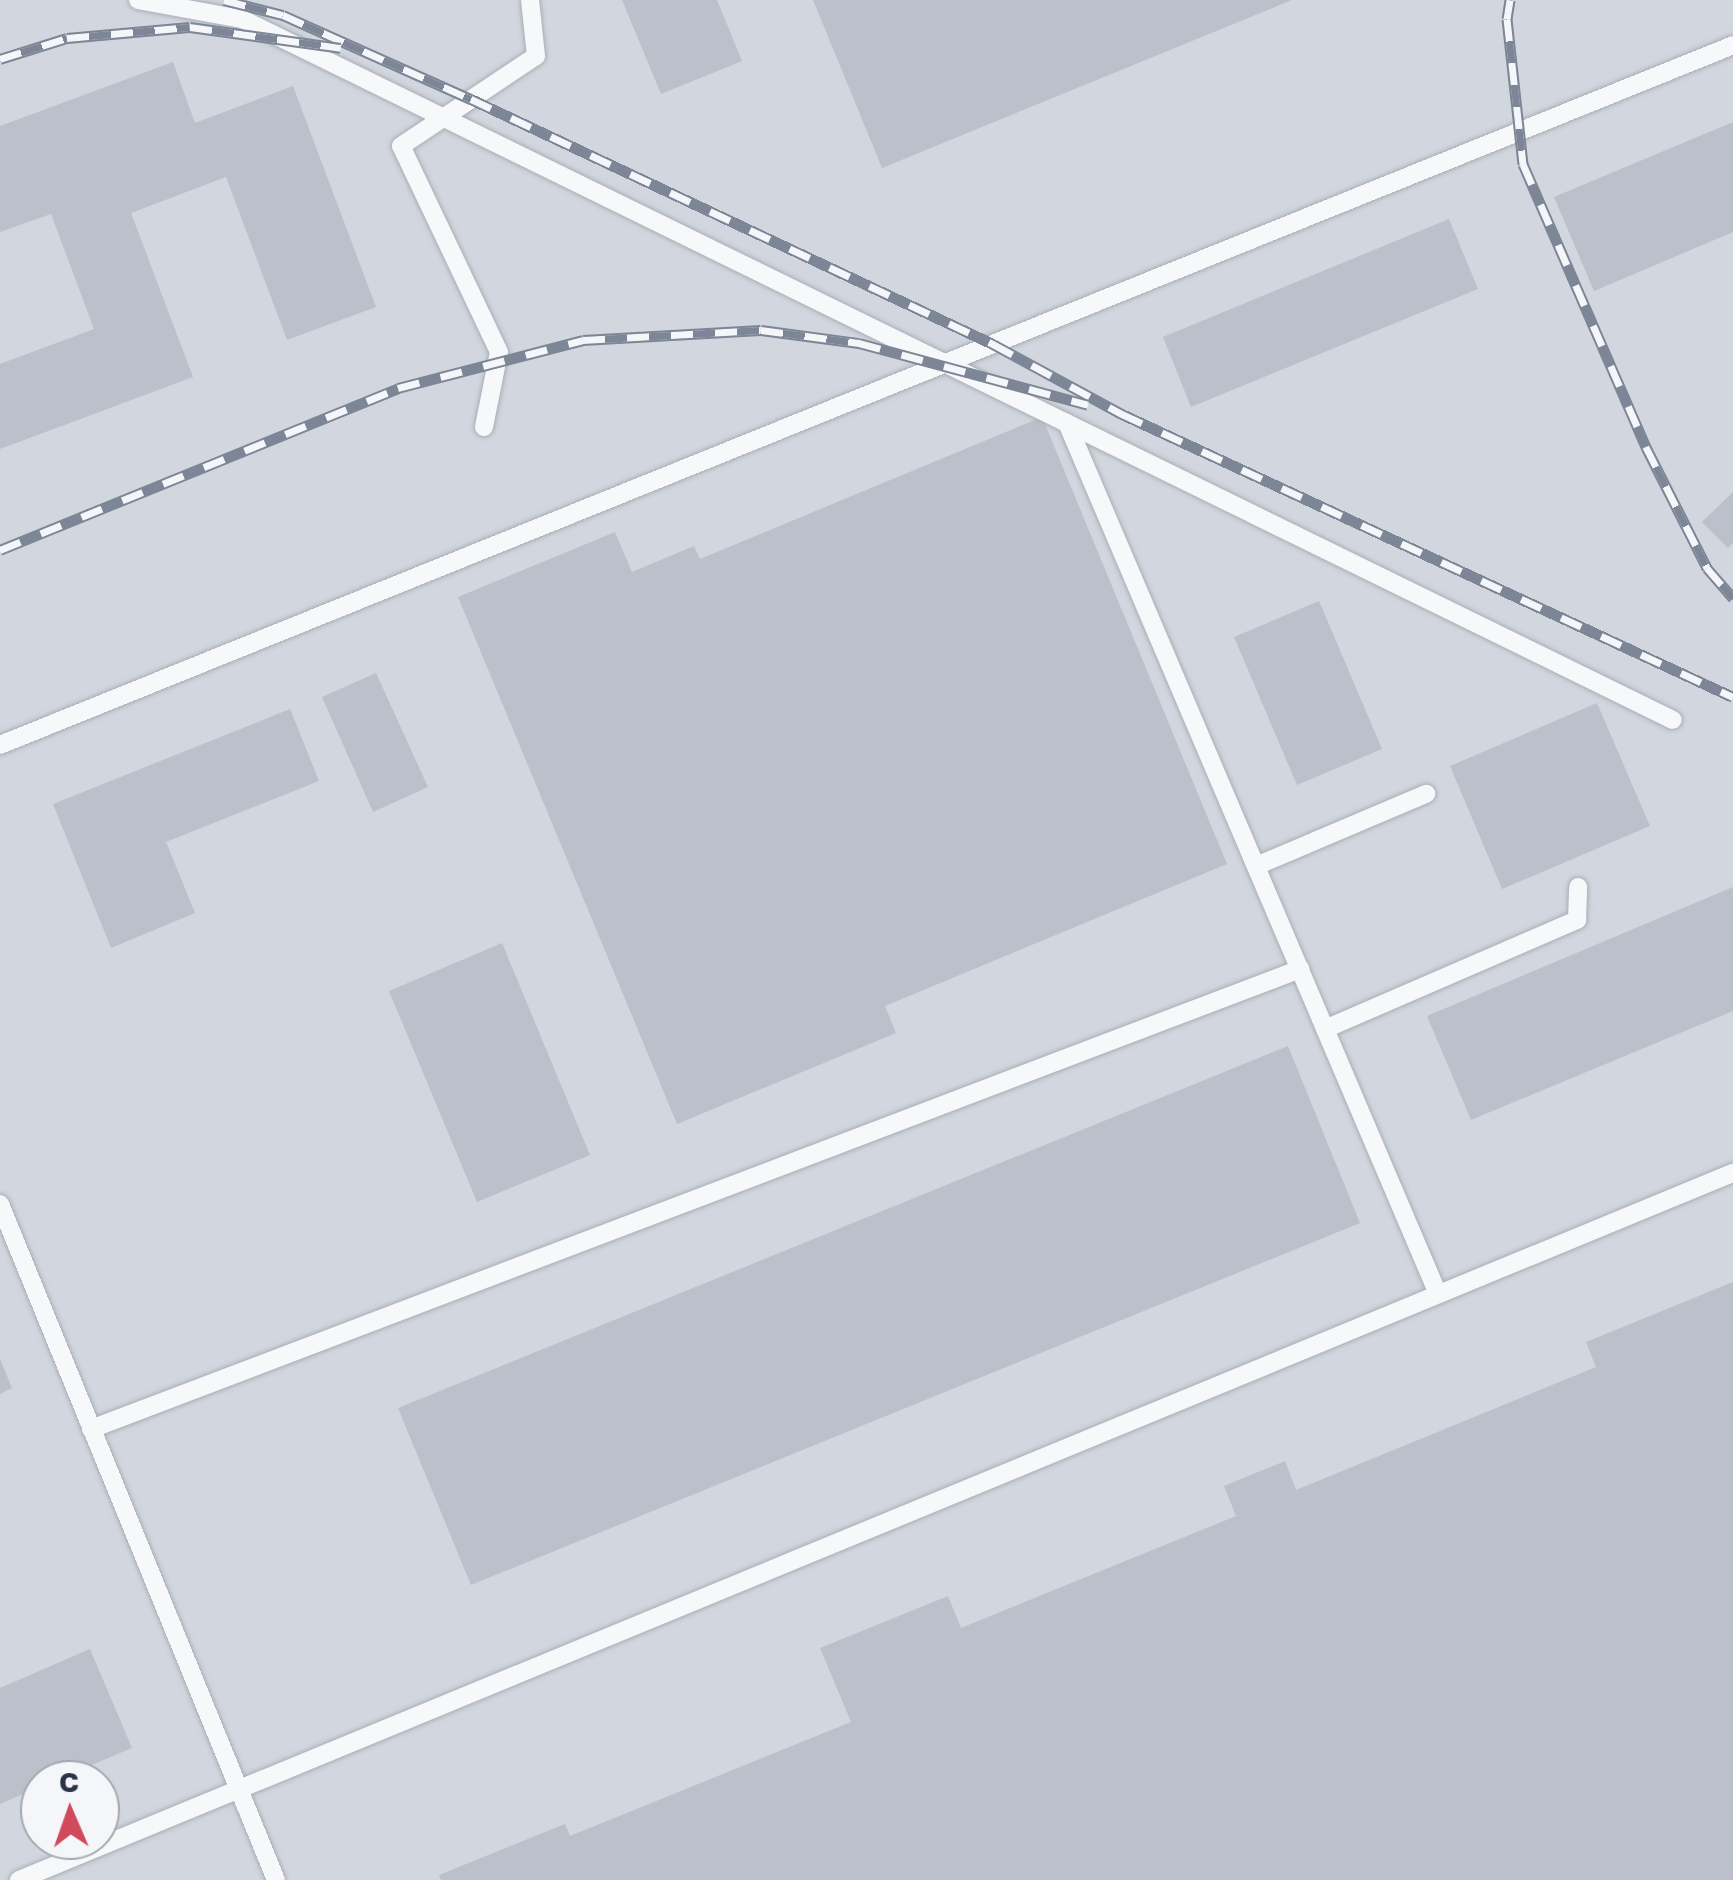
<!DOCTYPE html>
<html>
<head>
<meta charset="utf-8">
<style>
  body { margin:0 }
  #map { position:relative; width:1733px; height:1880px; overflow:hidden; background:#e4e7ec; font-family:"Golos Text",sans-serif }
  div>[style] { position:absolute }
  .built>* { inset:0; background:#d2d6de }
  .building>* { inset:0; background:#bbc0ca }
  .roads { filter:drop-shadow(0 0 2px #a9aeb7) drop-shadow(0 0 2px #a9aeb7) }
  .service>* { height:18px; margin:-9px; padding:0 9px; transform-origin:9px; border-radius:9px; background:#f7f8fa }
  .rail>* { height:11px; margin-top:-5.5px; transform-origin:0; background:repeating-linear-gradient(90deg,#f4f6f9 0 22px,#7d8696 0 44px); box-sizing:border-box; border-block:2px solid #7d8696 }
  span { translate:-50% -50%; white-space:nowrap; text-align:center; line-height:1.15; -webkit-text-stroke:10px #f4f6f9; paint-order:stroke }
  .north { position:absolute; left:20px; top:1760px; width:100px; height:100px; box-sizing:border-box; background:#f4f6f9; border:2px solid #a4a8b1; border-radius:50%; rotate:358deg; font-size:28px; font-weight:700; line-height:40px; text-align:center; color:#2b3445 }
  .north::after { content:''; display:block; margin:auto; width:35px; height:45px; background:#d1495b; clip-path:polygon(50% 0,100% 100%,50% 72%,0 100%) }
</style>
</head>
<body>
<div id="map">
  <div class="built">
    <div style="clip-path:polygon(evenodd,0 0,1733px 0,1733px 1880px,0 1880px,0 0,40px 1780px,100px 1780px,100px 1840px,40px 1840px,40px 1780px)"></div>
  </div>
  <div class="building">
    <div style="clip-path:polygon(622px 0,717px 0,742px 61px,661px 94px)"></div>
    <div style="clip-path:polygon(813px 0,1292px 0,882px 168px)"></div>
    <div style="clip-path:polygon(173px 62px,195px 123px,293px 86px,376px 307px,287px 340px,226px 177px,131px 213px,193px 377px,0 449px,0 364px,94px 329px,51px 214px,0 232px,0 126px)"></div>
    <div style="clip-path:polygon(1733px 122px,1733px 232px,1594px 291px,1554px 197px)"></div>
    <div style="clip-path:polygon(1449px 219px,1478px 289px,1191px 407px,1163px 337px)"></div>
    <div style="clip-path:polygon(1042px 417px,1227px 864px,885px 1006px,896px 1033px,677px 1124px,458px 597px,615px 532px,632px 572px,694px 546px,700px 559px)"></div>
    <div style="clip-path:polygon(1733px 492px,1733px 543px,1728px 548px,1702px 522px)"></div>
    <div style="clip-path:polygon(1319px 601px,1382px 749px,1297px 785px,1234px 637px)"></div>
    <div style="clip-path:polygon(376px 673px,428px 787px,373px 812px,322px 697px)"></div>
    <div style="clip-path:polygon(1597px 703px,1650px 826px,1502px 889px,1450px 766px)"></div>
    <div style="clip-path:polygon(290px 709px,319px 781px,166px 842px,195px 913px,111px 948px,53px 804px)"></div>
    <div style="clip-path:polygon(1733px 887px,1733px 1011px,1471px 1120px,1427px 1016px)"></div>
    <div style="clip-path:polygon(502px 943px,590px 1155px,477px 1202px,389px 991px)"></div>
    <div style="clip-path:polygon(1288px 1046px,1360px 1223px,471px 1585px,398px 1408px)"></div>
    <div style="clip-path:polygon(1733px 1282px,1733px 1880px,441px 1880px,439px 1875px,565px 1824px,570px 1836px,851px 1722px,820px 1648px,948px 1596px,961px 1628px,1236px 1516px,1224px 1486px,1285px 1461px,1296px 1490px,1596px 1367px,1586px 1342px)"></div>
    <div style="clip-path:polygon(0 1359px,12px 1388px,0 1394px)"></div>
    <div style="clip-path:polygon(90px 1649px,132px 1748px,56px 1780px,40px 1780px,40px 1787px,0 1804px,0 1688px)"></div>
  </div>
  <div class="roads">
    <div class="service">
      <div style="left:138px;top:0;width:106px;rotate:10.4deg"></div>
      <div style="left:242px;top:19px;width:1593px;rotate:26.1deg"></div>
      <div style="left:1067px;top:423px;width:947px;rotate:66.93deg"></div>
      <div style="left:484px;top:427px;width:76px;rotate:-78.7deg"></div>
      <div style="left:499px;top:352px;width:228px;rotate:-115.4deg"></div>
      <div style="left:401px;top:146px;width:162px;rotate:-33.7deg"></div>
      <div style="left:536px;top:56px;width:56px;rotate:-96.1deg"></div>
      <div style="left:0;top:745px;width:1869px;rotate:-21.99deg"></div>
      <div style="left:1256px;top:866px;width:185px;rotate:-23deg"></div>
      <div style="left:1325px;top:1029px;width:275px;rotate:-23.4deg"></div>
      <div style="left:1577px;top:920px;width:33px;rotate:-88deg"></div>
      <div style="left:0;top:1204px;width:730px;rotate:67.79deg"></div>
      <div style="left:91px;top:1429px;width:1294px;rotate:-20.83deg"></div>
      <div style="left:19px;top:1880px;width:1854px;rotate:-22.42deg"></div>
    </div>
  </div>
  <div class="rail">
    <div style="left:224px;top:0;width:61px;rotate:14.3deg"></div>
    <div style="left:283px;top:15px;width:206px;rotate:24.1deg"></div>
    <div style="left:471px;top:99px;width:577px;rotate:25.14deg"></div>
    <div style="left:993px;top:344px;width:147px;rotate:28.5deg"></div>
    <div style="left:1122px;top:414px;width:673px;rotate:24.85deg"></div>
    <div style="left:1510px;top:0;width:19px;rotate:99deg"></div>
    <div style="left:1507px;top:19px;width:146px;rotate:83.7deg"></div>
    <div style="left:1523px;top:164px;width:309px;rotate:66.5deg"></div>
    <div style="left:1646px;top:447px;width:136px;rotate:63.2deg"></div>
    <div style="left:1707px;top:568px;width:40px;rotate:49deg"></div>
    <div style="left:0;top:59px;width:70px;rotate:-17.4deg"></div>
    <div style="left:67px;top:38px;width:123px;rotate:-5.1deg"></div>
    <div style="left:190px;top:27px;width:152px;rotate:7.9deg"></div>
    <div style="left:0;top:550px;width:430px;rotate:-22.1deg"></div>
    <div style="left:398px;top:388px;width:191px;rotate:-14.5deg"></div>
    <div style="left:583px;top:340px;width:178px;rotate:-3.2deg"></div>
    <div style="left:761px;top:330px;width:99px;rotate:7.6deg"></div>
    <div style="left:859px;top:343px;width:237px;rotate:15.1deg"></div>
  </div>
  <div class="north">С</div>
</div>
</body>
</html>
